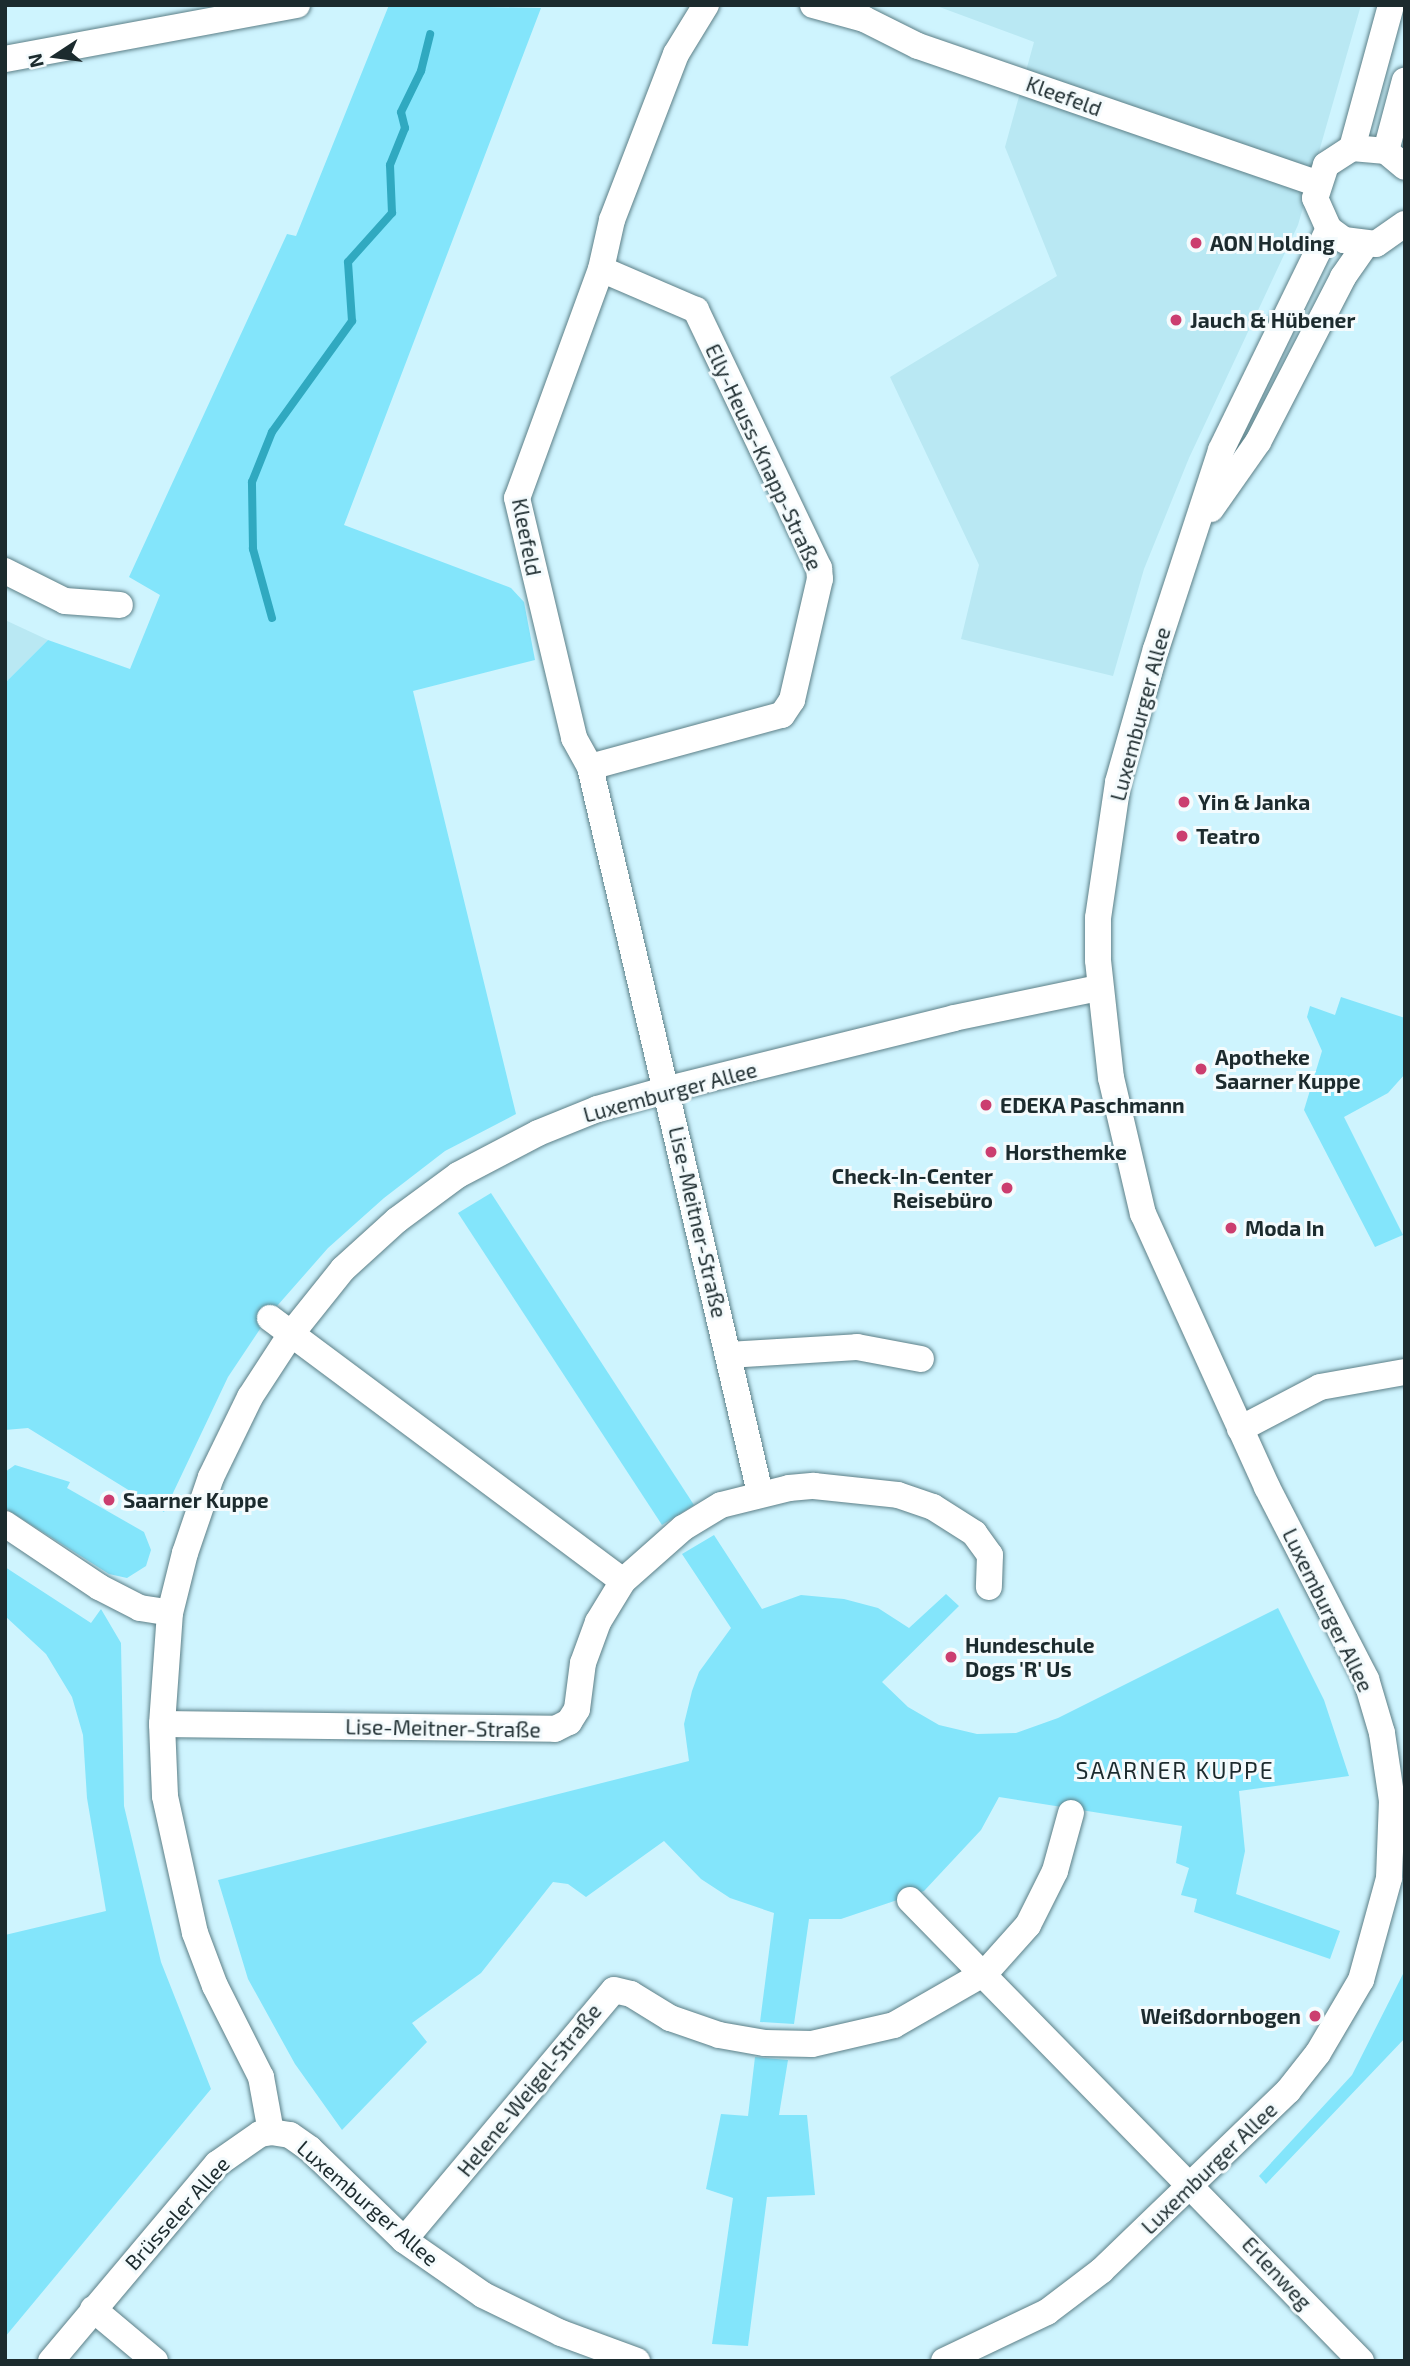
<!DOCTYPE html>
<html>
<head>
<meta charset="utf-8">
<style>
  body { margin:0 }
  #map { position:relative; width:1410px; height:2366px; overflow:hidden; background:#cef4fe; font-family:"Exo 2",sans-serif }
  div>[style] { position:absolute }
  .built>* { inset:0; background:#b9e8f3 }
  .green>* { inset:0; background:#83e5fb }
  .stream>* { height:8px; margin:-4px; padding:0 4px; transform-origin:4px; border-radius:4px; background:#30a9c0 }
  .roads { filter:drop-shadow(0 0 2px #5c7f87) drop-shadow(0 0 2px #5c7f87) }
  .minor>* { height:26px; margin:-13px; padding:0 13px; transform-origin:13px; border-radius:13px; background:#fff }
  .dots>* { width:19px; height:19px; translate:-50% -50%; box-sizing:border-box; border:4px solid #f4fbfd; border-radius:50% }
  span { translate:-50% -50%; white-space:nowrap; text-align:center; line-height:1.15; -webkit-text-stroke:6px #f4fbfd; paint-order:stroke }
  .street-label { font-size:21px; color:#1c2b2e }
  .poi-label { font-size:21px; color:#1c2b2e; font-weight:700 }
  .left { translate:0 -50%; text-align:left }
  .right { translate:-100% -50%; text-align:right }
  .neighbourhood-label { font-size:23px; color:#1c2b2e; letter-spacing:2px }
  .frame { position:absolute; inset:0; border:7px solid #1c2b2e; pointer-events:none }
  .north { position:absolute; left:21px; top:21px; width:70px; height:70px; -webkit-text-stroke:5px #f4fbfd; paint-order:stroke; rotate:257deg; font-size:19px; font-weight:700; line-height:28px; text-align:center; color:#1c2b2e }
  .north::after { content:''; display:block; margin:auto; width:24px; height:32px; background:#1c2b2e; clip-path:polygon(50% 0,100% 100%,50% 72%,0 100%) }
</style>
</head>
<body>
<div id="map">
  <div class="built">
    <div style="clip-path:polygon(934px 5px,1361px 5px,1298px 225px,1189px 458px,1144px 569px,1113px 676px,961px 639px,979px 565px,890px 377px,1057px 276px,1005px 147px,1034px 42px)"></div>
    <div style="clip-path:polygon(5px 620px,48px 640px,5px 683px)"></div>
  </div>
  <div class="green">
    <div style="clip-path:polygon(389px 5px,541px 8px,344px 525px,511px 588px,524px 602px,535px 660px,413px 691px,516px 1114px,445px 1151px,384px 1198px,328px 1248px,270px 1314px,228px 1377px,164px 1512px,28px 1428px,5px 1430px,5px 683px,48px 640px,130px 669px,160px 595px,129px 577px,287px 234px,296px 236px)"></div>
    <div style="clip-path:polygon(1341px 997px,1405px 1018px,1405px 1074px,1388px 1093px,1344px 1117px,1403px 1235px,1375px 1247px,1304px 1110px,1322px 1051px,1307px 1017px,1310px 1006px,1335px 1015px)"></div>
    <div style="clip-path:polygon(491px 1193px,694px 1505px,662px 1525px,458px 1213px)"></div>
    <div style="clip-path:polygon(15px 1465px,70px 1482px,67px 1488px,144px 1532px,151px 1550px,146px 1566px,127px 1578px,109px 1574px,5px 1508px,5px 1472px)"></div>
    <div style="clip-path:polygon(714px 1535px,762px 1609px,801px 1595px,844px 1599px,878px 1608px,909px 1628px,946px 1594px,959px 1606px,882px 1682px,908px 1707px,939px 1725px,977px 1734px,1016px 1733px,1058px 1718px,1278px 1608px,1324px 1700px,1349px 1776px,1239px 1791px,1245px 1851px,1236px 1894px,1340px 1931px,1330px 1959px,1194px 1912px,1197px 1899px,1181px 1895px,1189px 1868px,1176px 1863px,1182px 1826px,999px 1797px,981px 1830px,924px 1891px,841px 1919px,809px 1919px,794px 2024px,760px 2022px,774px 1913px,730px 1898px,701px 1879px,664px 1841px,586px 1897px,568px 1884px,553px 1882px,481px 1973px,412px 2023px,427px 2042px,342px 2130px,295px 2064px,248px 1979px,218px 1880px,689px 1761px,684px 1724px,692px 1691px,699px 1672px,731px 1628px,682px 1554px)"></div>
    <div style="clip-path:polygon(5px 1567px,91px 1623px,101px 1609px,121px 1643px,124px 1806px,161px 1962px,211px 2089px,5px 2337px,5px 1935px,106px 1911px,87px 1798px,83px 1735px,72px 1697px,46px 1654px,5px 1616px)"></div>
    <div style="clip-path:polygon(1405px 1970px,1405px 2038px,1266px 2184px,1259px 2176px,1352px 2075px)"></div>
    <div style="clip-path:polygon(755px 2057px,788px 2060px,779px 2115px,807px 2115px,815px 2195px,767px 2197px,748px 2346px,712px 2344px,733px 2198px,706px 2189px,721px 2114px,748px 2116px)"></div>
  </div>
  <div class="stream">
    <div style="left:272px;top:618px;width:72px;rotate:-105.4deg"></div>
    <div style="left:253px;top:549px;width:67px;rotate:-90.9deg"></div>
    <div style="left:252px;top:482px;width:54px;rotate:-68.2deg"></div>
    <div style="left:272px;top:432px;width:137px;rotate:-54.2deg"></div>
    <div style="left:352px;top:321px;width:59px;rotate:-93.9deg"></div>
    <div style="left:348px;top:262px;width:66px;rotate:-48.1deg"></div>
    <div style="left:392px;top:213px;width:48px;rotate:-92.4deg"></div>
    <div style="left:390px;top:165px;width:40px;rotate:-68deg"></div>
    <div style="left:405px;top:128px;width:16px;rotate:-104deg"></div>
    <div style="left:401px;top:112px;width:46px;rotate:-64deg"></div>
    <div style="left:421px;top:71px;width:38px;rotate:-76deg"></div>
  </div>
  <div class="roads">
    <div class="minor">
      <div style="left:706px;top:5px;width:57px;rotate:121.5deg"></div>
      <div style="left:676px;top:54px;width:178px;rotate:111.1deg"></div>
      <div style="left:612px;top:220px;width:50px;rotate:102.7deg"></div>
      <div style="left:601px;top:269px;width:244px;rotate:110.1deg"></div>
      <div style="left:517px;top:498px;width:247px;rotate:76.6deg"></div>
      <div style="left:574px;top:738px;width:33px;rotate:61deg"></div>
      <div style="left:590px;top:767px;width:746px;rotate:76.82deg"></div>
      <div style="left:813px;top:5px;width:53px;rotate:15.4deg"></div>
      <div style="left:864px;top:19px;width:60px;rotate:26.6deg"></div>
      <div style="left:918px;top:46px;width:422px;rotate:19deg"></div>
      <div style="left:5px;top:59px;width:297px;rotate:-10.5deg"></div>
      <div style="left:1352px;top:148px;width:148px;rotate:-74.7deg"></div>
      <div style="left:1386px;top:151px;width:73px;rotate:-75deg"></div>
      <div style="left:1405px;top:167px;width:25px;rotate:-140deg"></div>
      <div style="left:1386px;top:151px;width:34px;rotate:-175deg"></div>
      <div style="left:1352px;top:148px;width:31px;rotate:147deg"></div>
      <div style="left:1326px;top:165px;width:35px;rotate:108deg"></div>
      <div style="left:1315px;top:198px;width:34px;rotate:66deg"></div>
      <div style="left:1329px;top:229px;width:19px;rotate:36deg"></div>
      <div style="left:1344px;top:240px;width:32px;rotate:7deg"></div>
      <div style="left:1376px;top:244px;width:35px;rotate:-35deg"></div>
      <div style="left:1211px;top:509px;width:82px;rotate:-55deg"></div>
      <div style="left:1258px;top:442px;width:186px;rotate:-62.7deg"></div>
      <div style="left:1343px;top:277px;width:39px;rotate:-55deg"></div>
      <div style="left:5px;top:571px;width:67px;rotate:26.6deg"></div>
      <div style="left:65px;top:601px;width:55px;rotate:4.2deg"></div>
      <div style="left:590px;top:767px;width:199px;rotate:-15.2deg"></div>
      <div style="left:782px;top:715px;width:18px;rotate:-56deg"></div>
      <div style="left:792px;top:700px;width:124px;rotate:-77deg"></div>
      <div style="left:820px;top:579px;width:11px;rotate:-95deg"></div>
      <div style="left:819px;top:568px;width:286px;rotate:-115.5deg"></div>
      <div style="left:696px;top:310px;width:103px;rotate:-156.7deg"></div>
      <div style="left:270px;top:1318px;width:440px;rotate:36.7deg"></div>
      <div style="left:728px;top:1355px;width:129px;rotate:-3.5deg"></div>
      <div style="left:857px;top:1347px;width:65px;rotate:10.6deg"></div>
      <div style="left:1240px;top:1429px;width:90px;rotate:-27.7deg"></div>
      <div style="left:1320px;top:1387px;width:86px;rotate:-10deg"></div>
      <div style="left:5px;top:1524px;width:113px;rotate:33.8deg"></div>
      <div style="left:99px;top:1587px;width:46px;rotate:27.1deg"></div>
      <div style="left:140px;top:1608px;width:30px;rotate:9deg"></div>
      <div style="left:162px;top:1724px;width:393px;rotate:0.7deg"></div>
      <div style="left:555px;top:1729px;width:16px;rotate:-27deg"></div>
      <div style="left:569px;top:1722px;width:15px;rotate:-58deg"></div>
      <div style="left:577px;top:1709px;width:46px;rotate:-82.6deg"></div>
      <div style="left:583px;top:1663px;width:44px;rotate:-69.9deg"></div>
      <div style="left:598px;top:1622px;width:48px;rotate:-58.6deg"></div>
      <div style="left:623px;top:1581px;width:80px;rotate:-41.5deg"></div>
      <div style="left:683px;top:1528px;width:44px;rotate:-31.2deg"></div>
      <div style="left:721px;top:1505px;width:70px;rotate:-14deg"></div>
      <div style="left:789px;top:1488px;width:25px;rotate:-5deg"></div>
      <div style="left:814px;top:1486px;width:84px;rotate:6.1deg"></div>
      <div style="left:898px;top:1495px;width:37px;rotate:19deg"></div>
      <div style="left:933px;top:1507px;width:49px;rotate:32.4deg"></div>
      <div style="left:974px;top:1533px;width:27px;rotate:54deg"></div>
      <div style="left:990px;top:1555px;width:32px;rotate:92deg"></div>
      <div style="left:910px;top:1900px;width:645px;rotate:45.63deg"></div>
      <div style="left:271px;top:2132px;width:56px;rotate:-100.3deg"></div>
      <div style="left:261px;top:2077px;width:102px;rotate:-116.8deg"></div>
      <div style="left:215px;top:1986px;width:57px;rotate:-110.7deg"></div>
      <div style="left:195px;top:1933px;width:140px;rotate:-102.4deg"></div>
      <div style="left:165px;top:1796px;width:72px;rotate:-92.4deg"></div>
      <div style="left:162px;top:1724px;width:111px;rotate:-85.9deg"></div>
      <div style="left:170px;top:1613px;width:62px;rotate:-76deg"></div>
      <div style="left:185px;top:1553px;width:80px;rotate:-71.1deg"></div>
      <div style="left:211px;top:1477px;width:89px;rotate:-64deg"></div>
      <div style="left:250px;top:1397px;width:75px;rotate:-56.9deg"></div>
      <div style="left:291px;top:1334px;width:83px;rotate:-51.3deg"></div>
      <div style="left:343px;top:1269px;width:73px;rotate:-42.2deg"></div>
      <div style="left:397px;top:1220px;width:76px;rotate:-36.4deg"></div>
      <div style="left:458px;top:1175px;width:90px;rotate:-27.7deg"></div>
      <div style="left:538px;top:1133px;width:64px;rotate:-22.1deg"></div>
      <div style="left:597px;top:1109px;width:74px;rotate:-15.7deg"></div>
      <div style="left:668px;top:1089px;width:295px;rotate:-13.9deg"></div>
      <div style="left:954px;top:1018px;width:148px;rotate:-11.7deg"></div>
      <div style="left:404px;top:2240px;width:326px;rotate:-50deg"></div>
      <div style="left:614px;top:1990px;width:17px;rotate:13deg"></div>
      <div style="left:631px;top:1994px;width:46px;rotate:31.6deg"></div>
      <div style="left:670px;top:2018px;width:52px;rotate:19.1deg"></div>
      <div style="left:719px;top:2035px;width:47px;rotate:9.9deg"></div>
      <div style="left:765px;top:2043px;width:47px;rotate:1.2deg"></div>
      <div style="left:812px;top:2044px;width:84px;rotate:-13deg"></div>
      <div style="left:894px;top:2025px;width:106px;rotate:-29.9deg"></div>
      <div style="left:986px;top:1972px;width:63px;rotate:-48.2deg"></div>
      <div style="left:1028px;top:1925px;width:60px;rotate:-63.4deg"></div>
      <div style="left:1055px;top:1871px;width:60px;rotate:-74.6deg"></div>
      <div style="left:93px;top:2309px;width:81px;rotate:40deg"></div>
      <div style="left:51px;top:2361px;width:258px;rotate:-49.9deg"></div>
      <div style="left:217px;top:2164px;width:52px;rotate:-34.9deg"></div>
      <div style="left:260px;top:2134px;width:11px;rotate:-10deg"></div>
      <div style="left:271px;top:2132px;width:19px;rotate:9deg"></div>
      <div style="left:290px;top:2135px;width:24px;rotate:35deg"></div>
      <div style="left:310px;top:2149px;width:131px;rotate:44.1deg"></div>
      <div style="left:404px;top:2240px;width:96px;rotate:34.8deg"></div>
      <div style="left:483px;top:2295px;width:87px;rotate:26deg"></div>
      <div style="left:561px;top:2333px;width:81px;rotate:20.2deg"></div>
      <div style="left:944px;top:2361px;width:114px;rotate:-25.4deg"></div>
      <div style="left:1047px;top:2312px;width:68px;rotate:-37.2deg"></div>
      <div style="left:1101px;top:2271px;width:260px;rotate:-43.9deg"></div>
      <div style="left:1288px;top:2091px;width:48px;rotate:-51.7deg"></div>
      <div style="left:1318px;top:2053px;width:85px;rotate:-59.5deg"></div>
      <div style="left:1361px;top:1980px;width:106px;rotate:-74.6deg"></div>
      <div style="left:1389px;top:1878px;width:77px;rotate:-87.8deg"></div>
      <div style="left:1392px;top:1801px;width:69px;rotate:-98.4deg"></div>
      <div style="left:1382px;top:1733px;width:56px;rotate:-106.5deg"></div>
      <div style="left:1366px;top:1679px;width:216px;rotate:-117.3deg"></div>
      <div style="left:1267px;top:1487px;width:300px;rotate:-114.4deg"></div>
      <div style="left:1143px;top:1214px;width:140px;rotate:-103.2deg"></div>
      <div style="left:1111px;top:1078px;width:119px;rotate:-96.3deg"></div>
      <div style="left:1098px;top:960px;width:42px;rotate:-90deg"></div>
      <div style="left:1098px;top:918px;width:137px;rotate:-81.6deg"></div>
      <div style="left:1118px;top:782px;width:138px;rotate:-74.1deg"></div>
      <div style="left:1156px;top:649px;width:209px;rotate:-71.9deg"></div>
      <div style="left:1221px;top:450px;width:246px;rotate:-64deg"></div>
    </div>
  </div>
  <div class="dots">
    <div style="left:1196px;top:243px;background:#cb3e6f"></div>
    <div style="left:1176px;top:320px;background:#cb3e6f"></div>
    <div style="left:1184px;top:802px;background:#cb3e6f"></div>
    <div style="left:1182px;top:836px;background:#cb3e6f"></div>
    <div style="left:1201px;top:1069px;background:#cb3e6f"></div>
    <div style="left:986px;top:1105px;background:#cb3e6f"></div>
    <div style="left:991px;top:1152px;background:#cb3e6f"></div>
    <div style="left:1007px;top:1188px;background:#cb3e6f"></div>
    <div style="left:1231px;top:1228px;background:#cb3e6f"></div>
    <div style="left:109px;top:1500px;background:#cb3e6f"></div>
    <div style="left:951px;top:1657px;background:#cb3e6f"></div>
    <div style="left:1315px;top:2016px;background:#cb3e6f"></div>
  </div>
  <div class="street-label">
    <span style="left:1064px;top:96px;rotate:20deg">Kleefeld</span>
    <span style="left:764px;top:457px;rotate:65deg">Elly-Heuss-Knapp-Straße</span>
    <span style="left:527px;top:537px;rotate:79deg">Kleefeld</span>
    <span style="left:1140px;top:714px;rotate:-75deg">Luxemburger Allee</span>
    <span style="left:670px;top:1092px;rotate:-15deg">Luxemburger Allee</span>
    <span style="left:698px;top:1222px;rotate:77deg">Lise-Meitner-Straße</span>
    <span style="left:1328px;top:1610px;rotate:64deg">Luxemburger Allee</span>
    <span style="left:443px;top:1728px;rotate:1deg">Lise-Meitner-Straße</span>
    <span style="left:529px;top:2090px;rotate:-51deg">Helene-Weigel-Straße</span>
    <span style="left:1209px;top:2168px;rotate:-44deg">Luxemburger Allee</span>
    <span style="left:368px;top:2203px;rotate:41deg">Luxemburger Allee</span>
    <span style="left:177px;top:2213px;rotate:-48deg">Brüsseler Allee</span>
    <span style="left:1277px;top:2273px;rotate:47deg">Erlenweg</span>
  </div>
  <div class="poi-label">
    <span class="left" style="left:1210px;top:243px">AON Holding</span>
    <span class="left" style="left:1190px;top:320px">Jauch &amp; Hübener</span>
    <span class="left" style="left:1198px;top:802px">Yin &amp; Janka</span>
    <span class="left" style="left:1196px;top:836px">Teatro</span>
    <span class="left" style="left:1215px;top:1069px">Apotheke<br>Saarner Kuppe</span>
    <span class="left" style="left:1000px;top:1105px">EDEKA Paschmann</span>
    <span class="left" style="left:1005px;top:1152px">Horsthemke</span>
    <span class="right" style="left:993px;top:1188px">Check-In-Center<br>Reisebüro</span>
    <span class="left" style="left:1245px;top:1228px">Moda In</span>
    <span class="left" style="left:123px;top:1500px">Saarner Kuppe</span>
    <span class="left" style="left:965px;top:1657px">Hundeschule<br>Dogs 'R' Us</span>
    <span class="right" style="left:1301px;top:2016px">Weißdornbogen</span>
  </div>
  <div class="neighbourhood-label">
    <span style="left:1175px;top:1770px">SAARNER KUPPE</span>
  </div>
  <div class="frame"></div>
  <div class="north">N</div>
</div>
</body>
</html>
